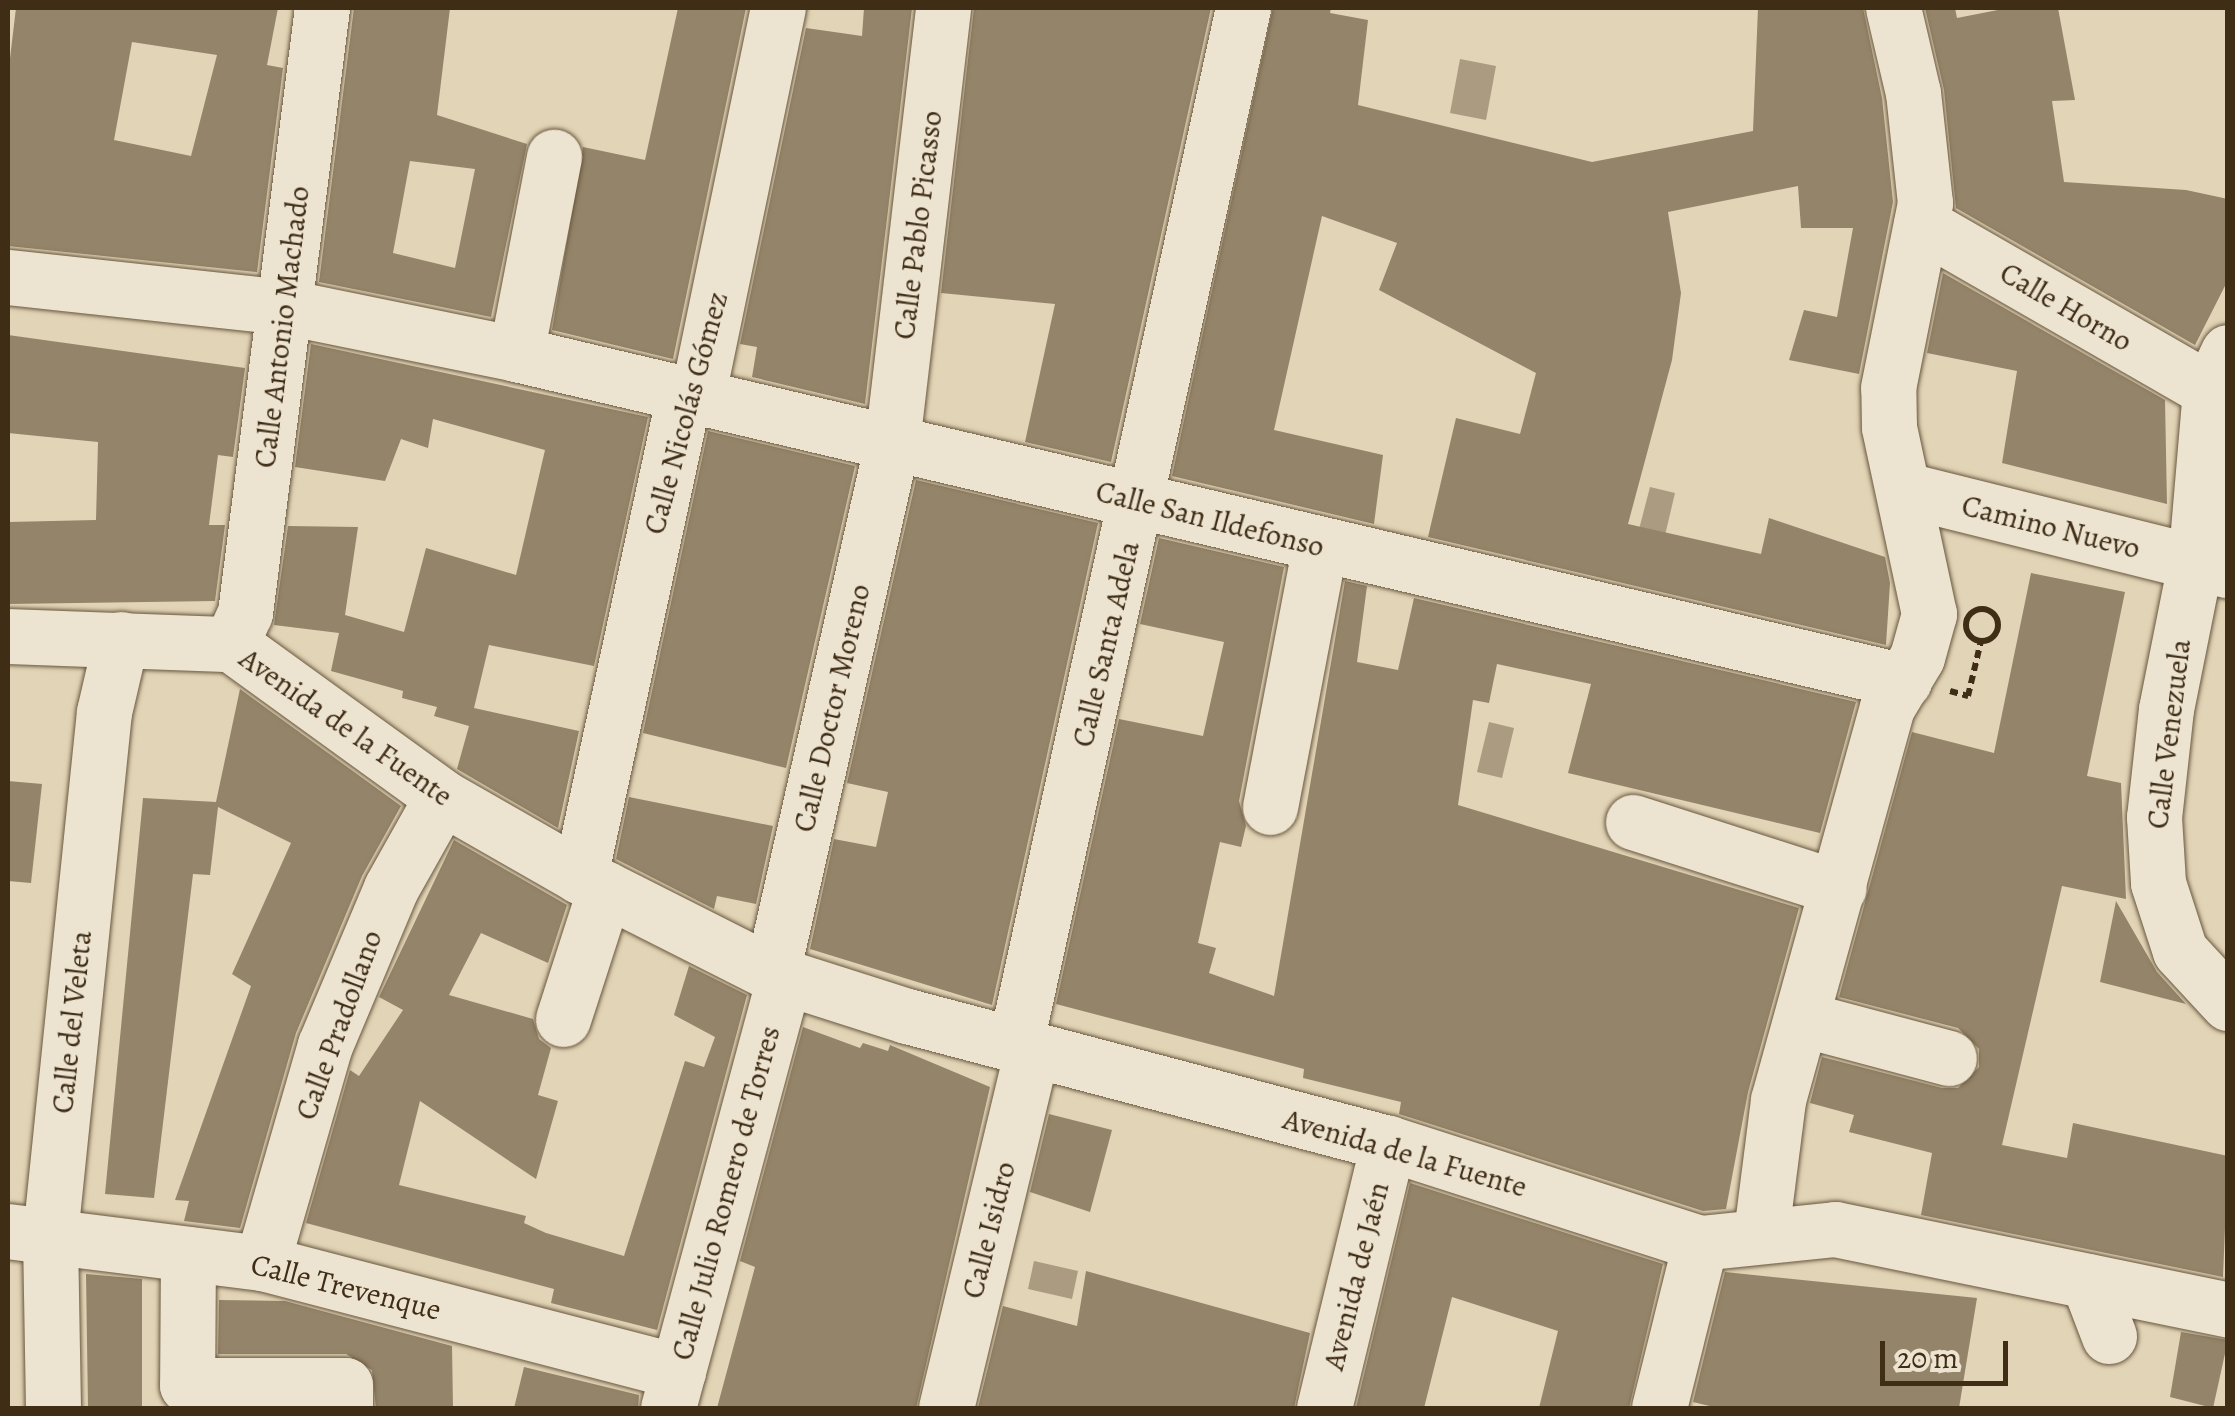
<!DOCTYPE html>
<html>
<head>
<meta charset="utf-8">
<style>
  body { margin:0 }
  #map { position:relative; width:2235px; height:1416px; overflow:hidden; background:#e2d4b6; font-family:Alegreya,serif }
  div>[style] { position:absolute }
  .water>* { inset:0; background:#ab9b80 }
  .building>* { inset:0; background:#948469 }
  .path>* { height:6px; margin-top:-3px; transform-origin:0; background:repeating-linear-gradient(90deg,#3f2d16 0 8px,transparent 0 13px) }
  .path>.ring { margin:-3px; padding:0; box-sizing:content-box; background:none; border:6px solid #3f2d16; border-radius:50% }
  .roads { filter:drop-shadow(0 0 2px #68573e) drop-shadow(0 0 2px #68573e) }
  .minor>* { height:55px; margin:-27.5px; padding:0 27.5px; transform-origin:27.5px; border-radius:27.5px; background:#ece3d0 }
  span { translate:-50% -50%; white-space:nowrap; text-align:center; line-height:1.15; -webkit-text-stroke:8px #ece3d0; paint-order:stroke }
  .street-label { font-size:30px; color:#3f2d16 }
  .frame { position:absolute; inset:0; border:10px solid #3f2d16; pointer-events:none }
  .scale { position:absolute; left:1880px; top:1341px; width:128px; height:45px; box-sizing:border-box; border:5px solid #3f2d16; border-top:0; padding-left:12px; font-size:30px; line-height:35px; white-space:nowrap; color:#3f2d16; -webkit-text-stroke:8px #ece3d0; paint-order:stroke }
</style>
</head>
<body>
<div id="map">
  <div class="water">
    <div style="clip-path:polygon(1460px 59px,1496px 66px,1486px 120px,1450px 113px)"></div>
    <div style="clip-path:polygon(1650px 487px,1675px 493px,1662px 548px,1636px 541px)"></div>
    <div style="clip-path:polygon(1489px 722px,1514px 728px,1502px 778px,1477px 772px)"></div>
    <div style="clip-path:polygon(1034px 1261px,1078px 1271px,1072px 1299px,1028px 1289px)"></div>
  </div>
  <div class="building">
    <div style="clip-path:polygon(evenodd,16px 8px,278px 8px,267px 65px,283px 68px,257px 272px,8px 246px,8px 75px,16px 8px,132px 42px,217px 55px,191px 156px,114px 140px,132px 42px)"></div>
    <div style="clip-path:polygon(evenodd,354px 8px,450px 8px,437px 115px,527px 144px,491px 317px,319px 282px,354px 8px,410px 161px,475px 169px,455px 268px,393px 253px,410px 161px)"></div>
    <div style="clip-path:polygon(678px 8px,746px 8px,673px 359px,552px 330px,583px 147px,645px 160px)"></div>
    <div style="clip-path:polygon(864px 8px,912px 8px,865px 404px,752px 377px,757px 347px,740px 344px,806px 28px,862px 36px)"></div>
    <div style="clip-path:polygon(974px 8px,1211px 8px,1111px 462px,1025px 442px,1055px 304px,941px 293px)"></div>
    <div style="clip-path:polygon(1273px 8px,1331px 8px,1330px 13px,1368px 20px,1358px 105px,1592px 162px,1753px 131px,1758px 8px,1863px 8px,1882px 98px,1893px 202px,1859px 374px,1789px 360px,1804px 310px,1837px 317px,1853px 228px,1801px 228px,1798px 186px,1668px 212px,1681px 293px,1672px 360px,1628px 524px,1761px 554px,1769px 518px,1885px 557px,1890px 583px,1886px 645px,1428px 537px,1456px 418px,1520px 434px,1536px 373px,1379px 290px,1397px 243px,1322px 216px,1274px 430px,1383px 455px,1374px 524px,1172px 476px)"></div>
    <div style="clip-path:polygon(1925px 8px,1955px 8px,1957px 18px,2008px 8px,2058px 8px,2075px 100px,2052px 101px,2064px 182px,2186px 190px,2228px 199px,2228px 280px,2195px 345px,1956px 208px,1944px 90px)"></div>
    <div style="clip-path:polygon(1943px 273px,2165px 400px,2167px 504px,2002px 463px,2017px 371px,1927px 353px)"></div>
    <div style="clip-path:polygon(8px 335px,245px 368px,233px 457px,218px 455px,209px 525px,225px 525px,215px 601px,8px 604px,8px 522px,96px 520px,98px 442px,8px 433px)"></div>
    <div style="clip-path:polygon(311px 344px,648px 417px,594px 666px,489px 645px,474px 708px,579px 731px,558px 828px,457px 769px,469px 726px,434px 716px,437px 707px,402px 698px,403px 691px,331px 671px,339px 633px,274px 625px,288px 526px,358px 527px,345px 615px,404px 632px,426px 548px,516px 575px,545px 450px,433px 419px,428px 448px,401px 439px,385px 481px,295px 467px)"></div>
    <div style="clip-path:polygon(708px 431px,855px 466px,786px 768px,643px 733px)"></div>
    <div style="clip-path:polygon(916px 480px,1098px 523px,992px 1005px,810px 949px,834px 839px,876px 847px,888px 792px,847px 783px)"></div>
    <div style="clip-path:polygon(1159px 538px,1284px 567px,1239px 801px,1246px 826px,1241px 847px,1220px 842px,1198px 943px,1216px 948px,1209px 973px,1274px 996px,1345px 581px,1367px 586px,1357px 662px,1398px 670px,1414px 598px,1856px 702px,1820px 833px,1568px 773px,1591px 684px,1497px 664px,1489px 703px,1473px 700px,1458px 805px,1799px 908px,1748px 1092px,1726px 1209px,1703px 1211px,1399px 1114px,1401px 1102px,1303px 1078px,1304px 1069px,1056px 1004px,1119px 719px,1203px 736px,1224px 642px,1140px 624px)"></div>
    <div style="clip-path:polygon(2031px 573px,2125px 592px,2087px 776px,2121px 783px,2126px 899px,2062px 886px,2002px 1145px,2067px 1158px,2073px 1123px,2228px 1156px,2223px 1277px,1921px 1215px,1932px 1153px,1849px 1132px,1854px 1115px,1810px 1103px,1822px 1057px,1942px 1088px,1958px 1088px,1979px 1067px,1979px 1049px,1958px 1028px,1839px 997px,1912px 732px,1994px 753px)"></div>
    <div style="clip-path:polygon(240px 689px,401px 806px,362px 876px,296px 1033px,240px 1228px,184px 1221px,189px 1201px,175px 1200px,251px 986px,232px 974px,291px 843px,218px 807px,210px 875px,193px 874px,154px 1198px,105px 1194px,143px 798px,216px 802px)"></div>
    <div style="clip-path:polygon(8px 781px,42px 784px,31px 883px,8px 881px)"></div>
    <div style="clip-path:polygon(629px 797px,773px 826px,756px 904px,717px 896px,714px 909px,616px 859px)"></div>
    <div style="clip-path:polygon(454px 840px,567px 905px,548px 963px,481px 933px,449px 995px,533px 1019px,539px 1039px,551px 1048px,538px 1095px,558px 1101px,536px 1179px,420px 1101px,399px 1185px,526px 1216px,524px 1223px,546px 1233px,624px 1256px,685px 1061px,704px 1067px,715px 1037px,674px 1015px,689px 966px,747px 995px,657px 1330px,551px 1303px,554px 1289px,306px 1223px,350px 1070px,359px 1076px,403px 1010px,379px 997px)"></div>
    <div style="clip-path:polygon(2116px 901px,2157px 972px,2186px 1004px,2100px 982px)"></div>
    <div style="clip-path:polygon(803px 1027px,860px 1048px,863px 1043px,888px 1051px,890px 1045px,990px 1087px,916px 1408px,717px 1408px,755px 1267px,740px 1261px)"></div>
    <div style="clip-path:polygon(1049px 1114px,1112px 1130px,1090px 1212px,1030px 1192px)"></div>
    <div style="clip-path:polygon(1410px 1183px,1663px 1264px,1629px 1408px,1539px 1408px,1558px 1331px,1452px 1297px,1424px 1408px,1356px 1408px)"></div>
    <div style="clip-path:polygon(1086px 1271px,1310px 1333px,1294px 1408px,978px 1408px,1003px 1306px,1077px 1326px)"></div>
    <div style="clip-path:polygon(1725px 1272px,1977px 1298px,1959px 1408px,1718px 1408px,1693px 1402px)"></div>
    <div style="clip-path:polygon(86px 1274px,142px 1279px,142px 1408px,88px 1408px)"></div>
    <div style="clip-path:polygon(219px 1300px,285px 1301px,452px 1346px,453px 1408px,376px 1408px,372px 1370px,346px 1354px,218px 1354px)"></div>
    <div style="clip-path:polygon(2181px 1332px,2228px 1340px,2213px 1408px,2170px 1397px)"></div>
    <div style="clip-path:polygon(524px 1367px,639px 1395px,638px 1408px,514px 1408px)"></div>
  </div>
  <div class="path">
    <div class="ring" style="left:1966px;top:609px;width:26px;height:26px"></div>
    <div style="left:1950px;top:691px;width:19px;rotate:16deg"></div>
    <div style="left:1968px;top:696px;width:57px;rotate:-76.7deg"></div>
  </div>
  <div class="roads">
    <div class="minor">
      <div style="left:1921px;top:224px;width:333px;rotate:29.9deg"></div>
      <div style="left:8px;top:277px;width:280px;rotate:6.2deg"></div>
      <div style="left:286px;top:307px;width:235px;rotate:11.5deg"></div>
      <div style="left:516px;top:354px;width:1426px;rotate:13.26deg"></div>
      <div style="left:2228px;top:352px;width:42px;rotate:115.3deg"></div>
      <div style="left:2210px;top:390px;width:175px;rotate:94.9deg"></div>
      <div style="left:2195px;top:564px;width:148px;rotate:101.3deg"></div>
      <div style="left:2166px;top:709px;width:109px;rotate:96.3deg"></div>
      <div style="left:2154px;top:817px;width:66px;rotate:86.5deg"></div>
      <div style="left:2158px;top:883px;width:71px;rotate:72.1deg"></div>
      <div style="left:2180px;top:951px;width:71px;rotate:47.3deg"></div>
      <div style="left:516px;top:354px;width:201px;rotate:-79.1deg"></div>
      <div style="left:1906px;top:490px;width:332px;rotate:14deg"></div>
      <div style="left:8px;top:636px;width:223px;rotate:2.1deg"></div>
      <div style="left:231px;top:644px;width:261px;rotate:35.9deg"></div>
      <div style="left:442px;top:797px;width:159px;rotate:29.8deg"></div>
      <div style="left:580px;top:876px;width:215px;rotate:26.8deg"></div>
      <div style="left:772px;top:973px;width:142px;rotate:17.7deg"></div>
      <div style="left:907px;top:1016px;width:497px;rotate:14.8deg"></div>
      <div style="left:1388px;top:1143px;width:328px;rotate:17.8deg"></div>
      <div style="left:1700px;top:1243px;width:136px;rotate:-5.9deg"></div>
      <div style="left:1835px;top:1229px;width:401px;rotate:11.6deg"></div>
      <div style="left:231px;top:644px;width:34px;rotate:-66deg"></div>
      <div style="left:245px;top:613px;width:610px;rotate:-82.75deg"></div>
      <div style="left:1270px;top:807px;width:266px;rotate:-79.2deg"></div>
      <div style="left:1633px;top:822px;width:216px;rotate:17.8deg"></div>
      <div style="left:580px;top:876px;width:472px;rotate:-77.8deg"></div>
      <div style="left:680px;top:415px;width:37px;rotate:-57deg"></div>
      <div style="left:700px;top:384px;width:384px;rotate:-78.3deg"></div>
      <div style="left:772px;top:973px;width:543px;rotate:-77.24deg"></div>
      <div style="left:892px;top:443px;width:438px;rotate:-83.3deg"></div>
      <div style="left:563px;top:1019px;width:137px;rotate:-72.1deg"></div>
      <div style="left:1802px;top:1019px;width:152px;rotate:14.9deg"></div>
      <div style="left:1015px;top:1046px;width:1063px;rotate:-77.61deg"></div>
      <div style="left:8px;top:1231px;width:256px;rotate:7.2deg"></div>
      <div style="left:262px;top:1263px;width:430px;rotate:14.6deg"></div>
      <div style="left:1761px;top:1233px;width:134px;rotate:-82.7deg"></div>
      <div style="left:1778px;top:1100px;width:408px;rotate:-74.5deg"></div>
      <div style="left:1887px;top:707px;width:58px;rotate:-59deg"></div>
      <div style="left:1917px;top:657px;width:45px;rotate:-74.4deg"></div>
      <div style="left:1929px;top:614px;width:191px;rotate:-102.1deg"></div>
      <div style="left:1889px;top:427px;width:39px;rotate:-91deg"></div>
      <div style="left:1888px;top:388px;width:189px;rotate:-78.7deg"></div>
      <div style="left:1925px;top:203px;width:111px;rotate:-96.2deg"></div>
      <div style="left:1913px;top:93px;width:87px;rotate:-103.2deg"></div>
      <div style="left:188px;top:1254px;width:131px;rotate:90.4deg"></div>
      <div style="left:187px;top:1385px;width:158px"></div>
      <div style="left:345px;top:1385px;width:23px;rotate:90deg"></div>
      <div style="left:262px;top:1263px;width:227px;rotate:-73.9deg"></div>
      <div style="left:325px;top:1045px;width:170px;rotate:-67.2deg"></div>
      <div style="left:391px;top:888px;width:104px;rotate:-60.7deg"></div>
      <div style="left:2088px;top:1281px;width:59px;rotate:69.1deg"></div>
      <div style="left:53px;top:1408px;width:173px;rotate:-91deg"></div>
      <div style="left:50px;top:1235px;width:526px;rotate:-84.11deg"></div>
      <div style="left:104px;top:712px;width:75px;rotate:-76.9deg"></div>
      <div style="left:668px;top:1408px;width:446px;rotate:-74.9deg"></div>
      <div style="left:946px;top:1408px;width:367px;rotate:-76.5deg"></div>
      <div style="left:1324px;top:1408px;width:273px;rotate:-76.4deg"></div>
      <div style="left:1659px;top:1408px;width:170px;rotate:-76deg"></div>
    </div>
  </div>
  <div class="street-label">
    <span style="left:918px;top:225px;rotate:-83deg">Calle Pablo Picasso</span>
    <span style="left:2066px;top:307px;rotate:30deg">Calle Horno</span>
    <span style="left:282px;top:327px;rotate:-83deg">Calle Antonio Machado</span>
    <span style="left:686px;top:413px;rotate:-75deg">Calle Nicolás Gómez</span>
    <span style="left:1210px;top:519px;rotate:14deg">Calle San Ildefonso</span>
    <span style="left:2051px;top:527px;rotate:14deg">Camino Nuevo</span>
    <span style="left:1106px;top:644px;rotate:-77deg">Calle Santa Adela</span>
    <span style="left:832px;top:708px;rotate:-77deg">Calle Doctor Moreno</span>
    <span style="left:346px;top:727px;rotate:35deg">Avenida de la Fuente</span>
    <span style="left:2169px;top:734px;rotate:-83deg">Calle Venezuela</span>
    <span style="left:72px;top:1022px;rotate:-84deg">Calle del Veleta</span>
    <span style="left:339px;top:1025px;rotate:-70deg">Calle Pradollano</span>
    <span style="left:1405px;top:1153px;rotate:16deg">Avenida de la Fuente</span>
    <span style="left:726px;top:1193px;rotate:-75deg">Calle Julio Romero de Torres</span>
    <span style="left:989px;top:1230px;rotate:-76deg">Calle Isidro</span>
    <span style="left:1356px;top:1276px;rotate:-76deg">Avenida de Jaén</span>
    <span style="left:346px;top:1287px;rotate:14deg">Calle Trevenque</span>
  </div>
  <div class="frame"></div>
  <div class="scale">20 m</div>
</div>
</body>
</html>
